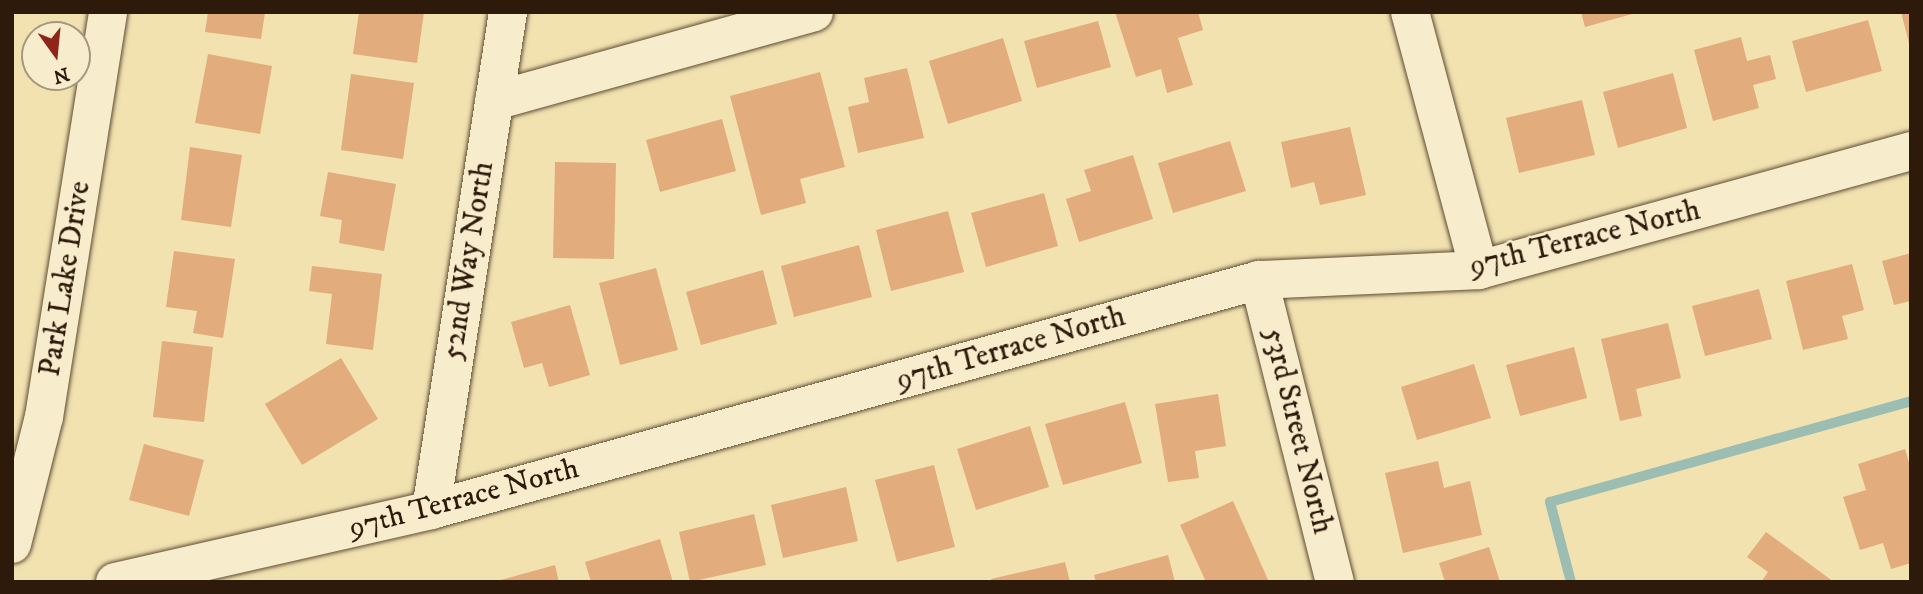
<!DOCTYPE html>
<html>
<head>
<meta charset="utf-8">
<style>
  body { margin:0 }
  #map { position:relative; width:1923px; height:594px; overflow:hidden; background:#f2e2b0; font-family:"IM FELL DW Pica",serif }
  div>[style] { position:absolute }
  .stream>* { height:10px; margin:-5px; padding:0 5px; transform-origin:5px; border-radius:5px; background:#9cbdb1 }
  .building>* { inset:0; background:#e2ac7d }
  .roads { filter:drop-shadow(0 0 2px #5e4c34) drop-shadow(0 0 2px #5e4c34) }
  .minor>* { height:38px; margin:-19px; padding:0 19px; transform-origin:19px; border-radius:19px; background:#f7eccc }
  span { translate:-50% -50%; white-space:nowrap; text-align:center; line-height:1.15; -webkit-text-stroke:5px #f7eccc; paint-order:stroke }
  .street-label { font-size:30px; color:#2d1a0b }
  .frame { position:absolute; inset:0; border:14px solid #2d1a0b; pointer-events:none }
  .north { position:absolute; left:21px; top:21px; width:70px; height:70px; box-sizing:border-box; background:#f7eccc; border:2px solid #a6987f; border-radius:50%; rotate:165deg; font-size:19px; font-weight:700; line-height:28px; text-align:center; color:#2d1a0b }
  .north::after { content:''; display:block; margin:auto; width:24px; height:32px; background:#8f2418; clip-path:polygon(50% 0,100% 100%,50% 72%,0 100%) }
</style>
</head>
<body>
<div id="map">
  <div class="stream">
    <div style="left:1571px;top:582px;width:83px;rotate:-104.7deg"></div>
    <div style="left:1550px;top:502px;width:375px;rotate:-15.6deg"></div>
  </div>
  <div class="building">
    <div style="clip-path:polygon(208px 12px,265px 12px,261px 39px,205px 32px)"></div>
    <div style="clip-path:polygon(359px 12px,424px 12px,417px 63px,353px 54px)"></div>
    <div style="clip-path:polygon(1115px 12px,1198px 12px,1203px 30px,1178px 38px,1193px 85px,1167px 93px,1161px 69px,1136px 77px)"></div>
    <div style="clip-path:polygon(1581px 12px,1636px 12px,1636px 13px,1585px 27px)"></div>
    <div style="clip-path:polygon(1901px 12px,1911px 12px,1911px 47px,1910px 47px)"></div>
    <div style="clip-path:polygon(1868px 20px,1882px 71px,1806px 92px,1792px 41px)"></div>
    <div style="clip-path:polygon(1098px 21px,1111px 67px,1037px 88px,1024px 41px)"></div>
    <div style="clip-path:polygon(1741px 37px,1747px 61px,1770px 55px,1776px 79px,1753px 85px,1759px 108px,1713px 121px,1694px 50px)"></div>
    <div style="clip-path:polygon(1003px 38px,1022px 101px,948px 124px,929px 61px)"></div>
    <div style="clip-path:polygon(208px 54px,272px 66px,260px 134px,195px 123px)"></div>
    <div style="clip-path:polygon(907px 68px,924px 138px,858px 153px,848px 107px,869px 102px,864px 78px)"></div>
    <div style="clip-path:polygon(820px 72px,845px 167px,800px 179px,806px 203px,761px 215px,730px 96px)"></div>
    <div style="clip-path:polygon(1673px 73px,1687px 128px,1618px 148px,1603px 92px)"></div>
    <div style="clip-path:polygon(351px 74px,414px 83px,403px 159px,341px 150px)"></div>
    <div style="clip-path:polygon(1582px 100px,1595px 155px,1519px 173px,1506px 118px)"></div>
    <div style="clip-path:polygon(722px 119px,736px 171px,660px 192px,646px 140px)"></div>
    <div style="clip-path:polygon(1350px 127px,1366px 195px,1320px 205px,1314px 182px,1291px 188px,1281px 142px)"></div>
    <div style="clip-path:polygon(1230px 141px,1246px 191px,1173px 213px,1158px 163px)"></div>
    <div style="clip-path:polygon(190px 147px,242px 155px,231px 227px,181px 220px)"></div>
    <div style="clip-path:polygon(1133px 155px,1153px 219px,1079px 242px,1066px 199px,1091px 191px,1084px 170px)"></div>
    <div style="clip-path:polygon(555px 162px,616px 163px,614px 259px,553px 258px)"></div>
    <div style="clip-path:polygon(328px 172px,396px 184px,384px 251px,339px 243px,342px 220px,320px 216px)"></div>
    <div style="clip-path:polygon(1044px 193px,1058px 246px,986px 267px,971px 213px)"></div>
    <div style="clip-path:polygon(948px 211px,964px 272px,891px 291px,876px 230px)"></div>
    <div style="clip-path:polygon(859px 245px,872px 297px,794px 317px,781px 266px)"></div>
    <div style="clip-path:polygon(174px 251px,235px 259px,223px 338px,193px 333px,197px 311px,166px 307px)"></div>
    <div style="clip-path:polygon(1911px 253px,1911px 301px,1894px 305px,1882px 261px)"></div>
    <div style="clip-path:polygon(1852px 264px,1864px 310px,1842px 316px,1848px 339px,1803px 350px,1786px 281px)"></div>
    <div style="clip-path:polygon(312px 266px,382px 274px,373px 350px,326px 344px,332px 294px,309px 291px)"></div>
    <div style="clip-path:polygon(656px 268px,678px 350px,620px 365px,599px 283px)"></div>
    <div style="clip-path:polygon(763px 270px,777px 324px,701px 345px,686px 292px)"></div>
    <div style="clip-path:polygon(1759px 289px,1772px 339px,1705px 356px,1692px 306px)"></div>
    <div style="clip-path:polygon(570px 305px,590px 375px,549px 387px,542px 363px,524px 368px,511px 322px)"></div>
    <div style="clip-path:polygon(1668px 323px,1681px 378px,1636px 389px,1642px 416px,1620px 421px,1601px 339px)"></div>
    <div style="clip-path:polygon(162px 341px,213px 347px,204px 422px,153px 417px)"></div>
    <div style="clip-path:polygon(1574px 347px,1587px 398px,1520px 416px,1506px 365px)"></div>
    <div style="clip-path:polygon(341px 358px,378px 419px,302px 465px,265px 404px)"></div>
    <div style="clip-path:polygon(1474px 364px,1491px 418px,1417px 440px,1401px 387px)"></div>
    <div style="clip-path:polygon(1218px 394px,1226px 446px,1195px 451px,1199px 478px,1168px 482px,1155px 404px)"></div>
    <div style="clip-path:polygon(1125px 402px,1142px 463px,1063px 485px,1045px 424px)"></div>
    <div style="clip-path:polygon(1030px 426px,1049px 487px,976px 510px,957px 449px)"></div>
    <div style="clip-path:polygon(144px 444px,204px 460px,189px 516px,129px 500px)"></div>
    <div style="clip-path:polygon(1905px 449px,1911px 469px,1911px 563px,1891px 569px,1883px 543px,1860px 550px,1843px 497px,1866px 490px,1858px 464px)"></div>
    <div style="clip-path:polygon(1438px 461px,1444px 488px,1470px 481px,1482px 535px,1403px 553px,1385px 473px)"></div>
    <div style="clip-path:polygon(934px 465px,955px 547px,897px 562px,875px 480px)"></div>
    <div style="clip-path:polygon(846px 487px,858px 541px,783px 558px,771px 505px)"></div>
    <div style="clip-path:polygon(1233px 501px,1269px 582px,1206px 582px,1180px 525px)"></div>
    <div style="clip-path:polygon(754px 514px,766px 565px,690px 582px,679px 532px)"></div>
    <div style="clip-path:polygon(1766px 532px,1834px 582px,1761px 582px,1768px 572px,1747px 557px)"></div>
    <div style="clip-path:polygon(660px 539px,673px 582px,591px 582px,585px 562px)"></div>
    <div style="clip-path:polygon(1489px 547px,1500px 582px,1445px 582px,1439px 563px)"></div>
    <div style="clip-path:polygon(1168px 555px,1175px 582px,1096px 582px,1094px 575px)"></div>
    <div style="clip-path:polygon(1065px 562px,1070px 582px,992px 582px,991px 579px)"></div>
    <div style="clip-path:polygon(555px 565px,559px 582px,497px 582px,497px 581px)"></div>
  </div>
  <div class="roads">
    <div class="minor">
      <div style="left:1410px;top:12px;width:267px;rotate:75deg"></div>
      <div style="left:494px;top:101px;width:332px;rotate:-15.5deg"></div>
      <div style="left:1259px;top:280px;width:311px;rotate:75.9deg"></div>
      <div style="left:431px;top:510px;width:504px;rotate:-81.21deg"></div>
      <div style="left:12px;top:544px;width:131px;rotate:-75.9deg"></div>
      <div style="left:44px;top:417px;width:410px;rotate:-81deg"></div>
      <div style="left:115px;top:582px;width:324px;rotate:-12.8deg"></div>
      <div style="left:431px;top:510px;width:859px;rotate:-15.52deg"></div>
      <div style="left:1259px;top:280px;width:220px;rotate:-2.6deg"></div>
      <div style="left:1479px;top:270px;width:448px;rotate:-15.4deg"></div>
    </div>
  </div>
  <div class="street-label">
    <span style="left:1585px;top:239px;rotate:-14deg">97th Terrace North</span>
    <span style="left:469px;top:261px;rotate:-81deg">52nd Way North</span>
    <span style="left:66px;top:279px;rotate:-81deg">Park Lake Drive</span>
    <span style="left:1011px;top:349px;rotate:-16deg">97th Terrace North</span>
    <span style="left:1297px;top:431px;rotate:76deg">53rd Street North</span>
    <span style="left:464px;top:499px;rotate:-15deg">97th Terrace North</span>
  </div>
  <div class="frame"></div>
  <div class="north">N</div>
</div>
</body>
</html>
